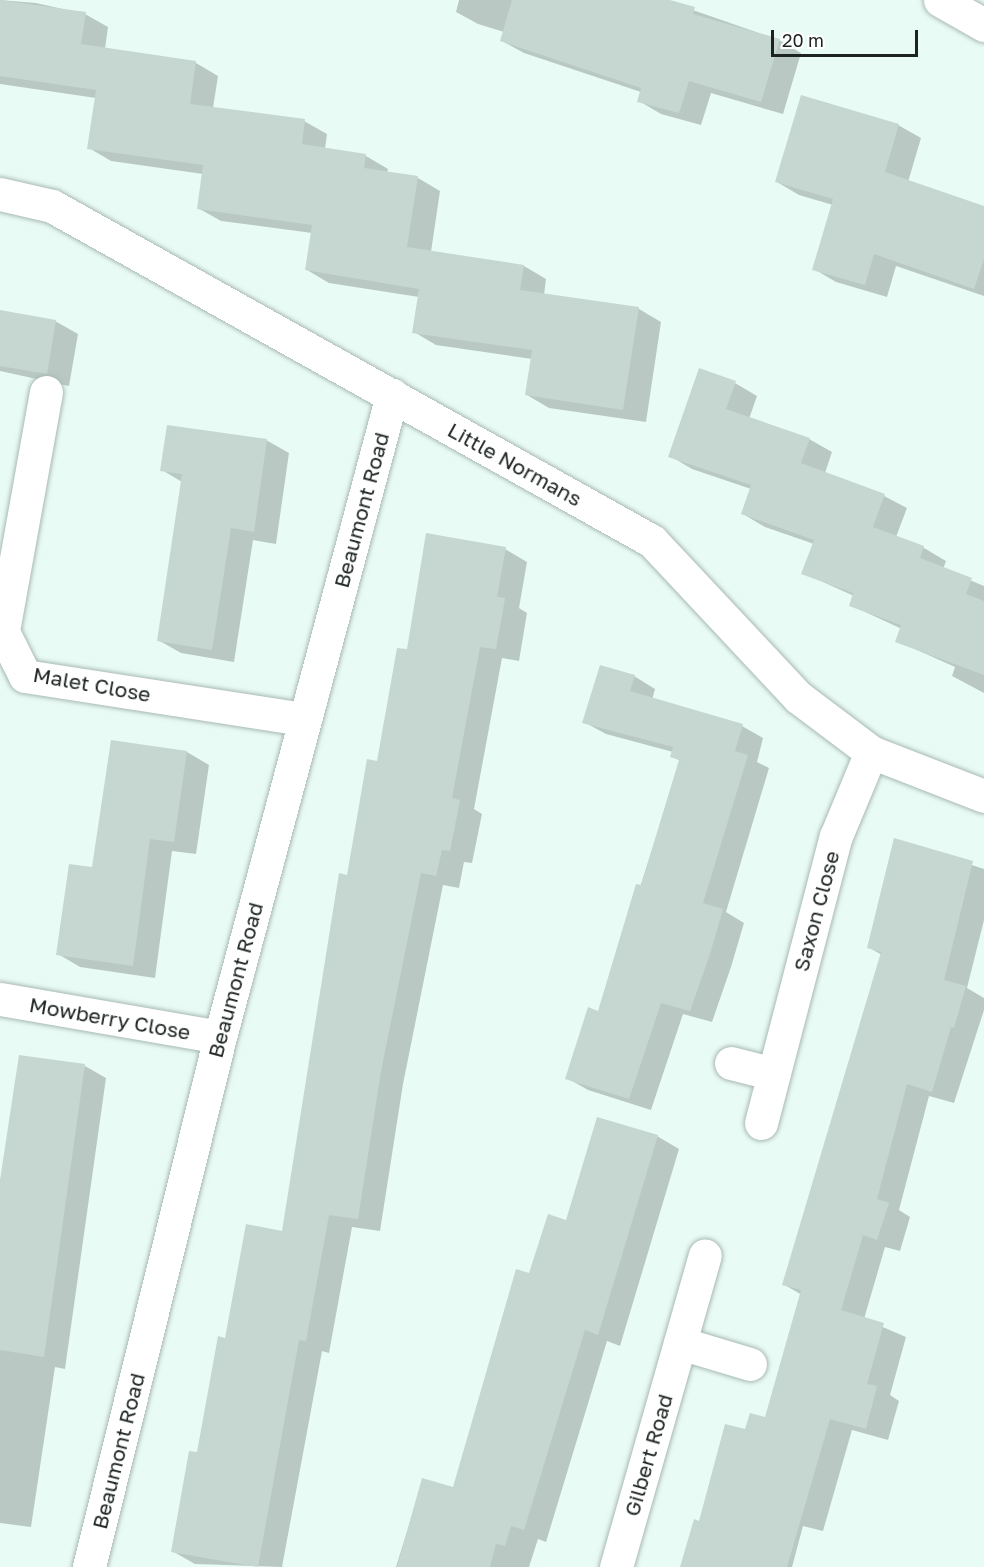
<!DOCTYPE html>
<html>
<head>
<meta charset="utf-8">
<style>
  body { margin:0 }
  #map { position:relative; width:984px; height:1567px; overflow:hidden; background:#e9fbf5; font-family:"Golos Text",sans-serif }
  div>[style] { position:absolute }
  .shadow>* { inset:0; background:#0003 }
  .building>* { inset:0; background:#c6d7d2 }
  .roads { filter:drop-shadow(0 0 2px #a8b9b4) drop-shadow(0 0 2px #a8b9b4) }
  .minor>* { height:33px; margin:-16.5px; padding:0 16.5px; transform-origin:16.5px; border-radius:16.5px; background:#fff }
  span { translate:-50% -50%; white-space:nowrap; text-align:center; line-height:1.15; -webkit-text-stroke:4.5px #fff; paint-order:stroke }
  .street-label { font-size:21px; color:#1c2321 }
  .scale { position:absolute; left:771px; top:30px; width:147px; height:27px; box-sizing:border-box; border:3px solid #1c2321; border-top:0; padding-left:8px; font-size:18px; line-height:21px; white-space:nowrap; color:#1c2321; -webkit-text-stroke:4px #fff; paint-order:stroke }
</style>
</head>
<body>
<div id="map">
  <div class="shadow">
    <div style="clip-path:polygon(0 0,36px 3px,85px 14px,108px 27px,105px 49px,196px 63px,218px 76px,213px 108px,304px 121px,327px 134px,325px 149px,366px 156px,388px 169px,387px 173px,418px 178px,440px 191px,431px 252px,524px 266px,546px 279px,544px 295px,639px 309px,661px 322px,646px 422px,549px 408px,527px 395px,532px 359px,436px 345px,414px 332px,419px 297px,329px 283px,307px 270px,312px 233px,221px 221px,198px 208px,203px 174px,111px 161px,89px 148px,96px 98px,0 84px)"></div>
    <div style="clip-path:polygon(459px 0,664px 0,779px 40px,801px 53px,783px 114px,711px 93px,701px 125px,661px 114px,639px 101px,641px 92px,524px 53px,502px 41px,504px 32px,478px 24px,456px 12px)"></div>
    <div style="clip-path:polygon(898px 125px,921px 138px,908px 182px,984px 208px,984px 296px,896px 266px,887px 297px,836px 282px,814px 269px,833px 205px,799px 195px,777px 182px)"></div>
    <div style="clip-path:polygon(0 311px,55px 321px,78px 334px,69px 386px,0 371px)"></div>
    <div style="clip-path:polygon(735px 383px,757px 396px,749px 419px,809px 439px,832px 452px,825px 473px,884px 496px,907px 508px,896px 537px,924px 548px,946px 561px,943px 569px,984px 586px,984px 693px,952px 676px,955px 667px,897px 641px,902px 629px,850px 605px,854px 596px,803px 573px,814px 544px,765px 527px,743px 514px,751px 489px,692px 469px,670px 456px)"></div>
    <div style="clip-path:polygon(266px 440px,289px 453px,276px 544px,253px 540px,234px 662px,181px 653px,158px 640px,182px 482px,162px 470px)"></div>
    <div style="clip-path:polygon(505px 549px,527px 562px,519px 608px,527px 613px,519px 661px,502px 658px,474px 809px,482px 814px,472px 863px,464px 862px,459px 888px,443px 885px,403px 1084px,380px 1231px,352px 1227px,329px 1353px,322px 1351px,282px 1567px,195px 1564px,172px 1551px,227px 1339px,284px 1232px,348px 877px,409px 651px)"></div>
    <div style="clip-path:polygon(634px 676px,655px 689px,652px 700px,742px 726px,763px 738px,757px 762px,769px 768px,726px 912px,744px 923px,731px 967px,712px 1022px,683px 1014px,651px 1110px,588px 1090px,567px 1078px,599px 1013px,681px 761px,671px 756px,673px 752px,606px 734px,584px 722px)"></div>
    <div style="clip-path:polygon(112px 742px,187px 752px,209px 765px,196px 854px,172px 851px,155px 978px,80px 967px,58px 954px,94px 868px)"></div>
    <div style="clip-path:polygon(895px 840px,984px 869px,984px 920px,967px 988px,984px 998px,984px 1010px,954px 1103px,929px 1096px,899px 1210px,910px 1217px,900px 1251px,885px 1247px,864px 1319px,906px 1337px,890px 1395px,899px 1401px,888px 1440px,852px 1430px,823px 1531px,803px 1526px,792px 1567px,682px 1567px,746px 1431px,766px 1419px,802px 1295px,783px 1284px,882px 955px,868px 947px)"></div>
    <div style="clip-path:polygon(85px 1066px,106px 1078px,65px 1369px,55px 1367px,31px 1527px,0 1523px,0 1190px)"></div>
    <div style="clip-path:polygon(657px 1136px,679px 1149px,620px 1346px,607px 1341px,546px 1542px,538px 1539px,529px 1567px,396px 1567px,423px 1480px,454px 1489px,530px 1275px,567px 1222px)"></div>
  </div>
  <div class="building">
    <div style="clip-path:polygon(0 0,86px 12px,81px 44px,196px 61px,190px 104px,305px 119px,302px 144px,366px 154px,364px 168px,418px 176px,407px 247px,524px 265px,520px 290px,639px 307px,623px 410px,525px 395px,532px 350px,412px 333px,419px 289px,305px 270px,312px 225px,197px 209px,203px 165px,87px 149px,96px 90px,0 76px)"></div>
    <div style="clip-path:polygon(512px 0,670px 0,695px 7px,693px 14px,780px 39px,761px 102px,689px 81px,679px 113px,637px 102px,641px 88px,500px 41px)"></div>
    <div style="clip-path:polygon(801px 95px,899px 124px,885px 172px,984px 206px,984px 259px,974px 289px,874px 254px,865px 285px,812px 270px,833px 199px,775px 182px)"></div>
    <div style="clip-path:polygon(0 310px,56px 320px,47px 374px,0 366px)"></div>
    <div style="clip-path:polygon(699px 368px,736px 381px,726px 409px,810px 438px,801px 463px,885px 494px,873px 527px,924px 546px,920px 558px,972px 578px,966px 594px,984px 601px,984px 675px,895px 642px,901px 625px,849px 606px,853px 593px,801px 574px,814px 540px,741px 514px,751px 485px,668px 457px)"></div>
    <div style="clip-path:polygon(167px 425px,267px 439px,254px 532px,231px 528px,212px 650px,157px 641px,182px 474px,160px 471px)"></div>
    <div style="clip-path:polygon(426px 533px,506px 547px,497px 597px,505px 598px,496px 649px,480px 647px,452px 798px,460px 800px,450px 851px,442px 850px,436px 876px,421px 873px,381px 1071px,358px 1219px,329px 1215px,306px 1341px,299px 1340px,258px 1567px,171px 1552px,189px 1451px,197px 1452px,218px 1336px,225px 1338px,246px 1224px,282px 1231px,339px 873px,347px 875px,367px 759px,377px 761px,397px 648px,407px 649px)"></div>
    <div style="clip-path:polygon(600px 665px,635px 675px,630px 691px,743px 724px,735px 751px,748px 755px,703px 903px,723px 909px,710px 954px,690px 1011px,661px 1003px,629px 1099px,565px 1079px,588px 1007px,598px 1011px,636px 884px,641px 885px,679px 760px,670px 757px,673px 747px,582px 723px)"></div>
    <div style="clip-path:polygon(111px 740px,187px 751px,174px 842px,150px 839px,133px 966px,56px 955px,69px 864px,92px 867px)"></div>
    <div style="clip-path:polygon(894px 838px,973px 861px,944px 980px,966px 986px,954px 1028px,951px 1027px,932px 1092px,907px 1084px,877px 1199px,889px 1203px,877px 1240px,863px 1235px,841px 1310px,884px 1323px,867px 1384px,877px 1386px,866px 1429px,830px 1419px,787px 1567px,680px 1567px,694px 1519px,699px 1521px,725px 1424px,745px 1429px,750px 1413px,765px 1417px,801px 1290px,782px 1285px,881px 952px,867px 948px)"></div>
    <div style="clip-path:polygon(19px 1055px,85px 1064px,44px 1357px,0 1350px,0 1180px)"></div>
    <div style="clip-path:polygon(597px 1117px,658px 1135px,598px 1335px,585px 1330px,524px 1530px,511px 1526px,505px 1546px,496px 1544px,490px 1567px,397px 1567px,422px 1478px,453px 1487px,516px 1269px,529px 1273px,548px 1214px,566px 1220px)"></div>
  </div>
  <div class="roads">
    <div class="minor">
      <div style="left:940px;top:0;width:51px;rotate:29.6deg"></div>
      <div style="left:0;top:194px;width:53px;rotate:13deg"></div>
      <div style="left:52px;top:206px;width:687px;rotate:29.18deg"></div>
      <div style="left:652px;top:541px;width:214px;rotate:46.9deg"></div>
      <div style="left:798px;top:697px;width:91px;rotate:37deg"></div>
      <div style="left:871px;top:752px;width:121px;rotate:21.3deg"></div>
      <div style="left:46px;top:392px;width:244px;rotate:100.2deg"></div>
      <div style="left:3px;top:632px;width:49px;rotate:63.4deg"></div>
      <div style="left:25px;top:676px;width:282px;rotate:8.8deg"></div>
      <div style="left:0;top:999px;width:223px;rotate:9.8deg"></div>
      <div style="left:731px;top:1063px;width:44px;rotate:14.3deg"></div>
      <div style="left:761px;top:1123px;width:297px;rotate:-75.4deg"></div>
      <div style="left:836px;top:836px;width:91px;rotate:-67.4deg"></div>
      <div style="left:680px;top:1343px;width:73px;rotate:16.7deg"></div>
      <div style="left:89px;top:1567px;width:546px;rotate:-76.12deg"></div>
      <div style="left:220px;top:1037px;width:665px;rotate:-75deg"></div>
      <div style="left:616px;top:1567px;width:324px;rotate:-74.1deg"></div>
    </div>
  </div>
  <div class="street-label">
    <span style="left:515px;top:464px;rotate:29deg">Little Normans</span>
    <span style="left:361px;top:510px;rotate:-75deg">Beaumont Road</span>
    <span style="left:92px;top:684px;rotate:10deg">Malet Close</span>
    <span style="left:816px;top:911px;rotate:-75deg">Saxon Close</span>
    <span style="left:235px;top:980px;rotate:-75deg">Beaumont Road</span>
    <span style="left:110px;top:1018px;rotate:10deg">Mowberry Close</span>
    <span style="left:118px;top:1451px;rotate:-76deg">Beaumont Road</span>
    <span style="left:648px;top:1455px;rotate:-74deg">Gilbert Road</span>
  </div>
  <div class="scale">20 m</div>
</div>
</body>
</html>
